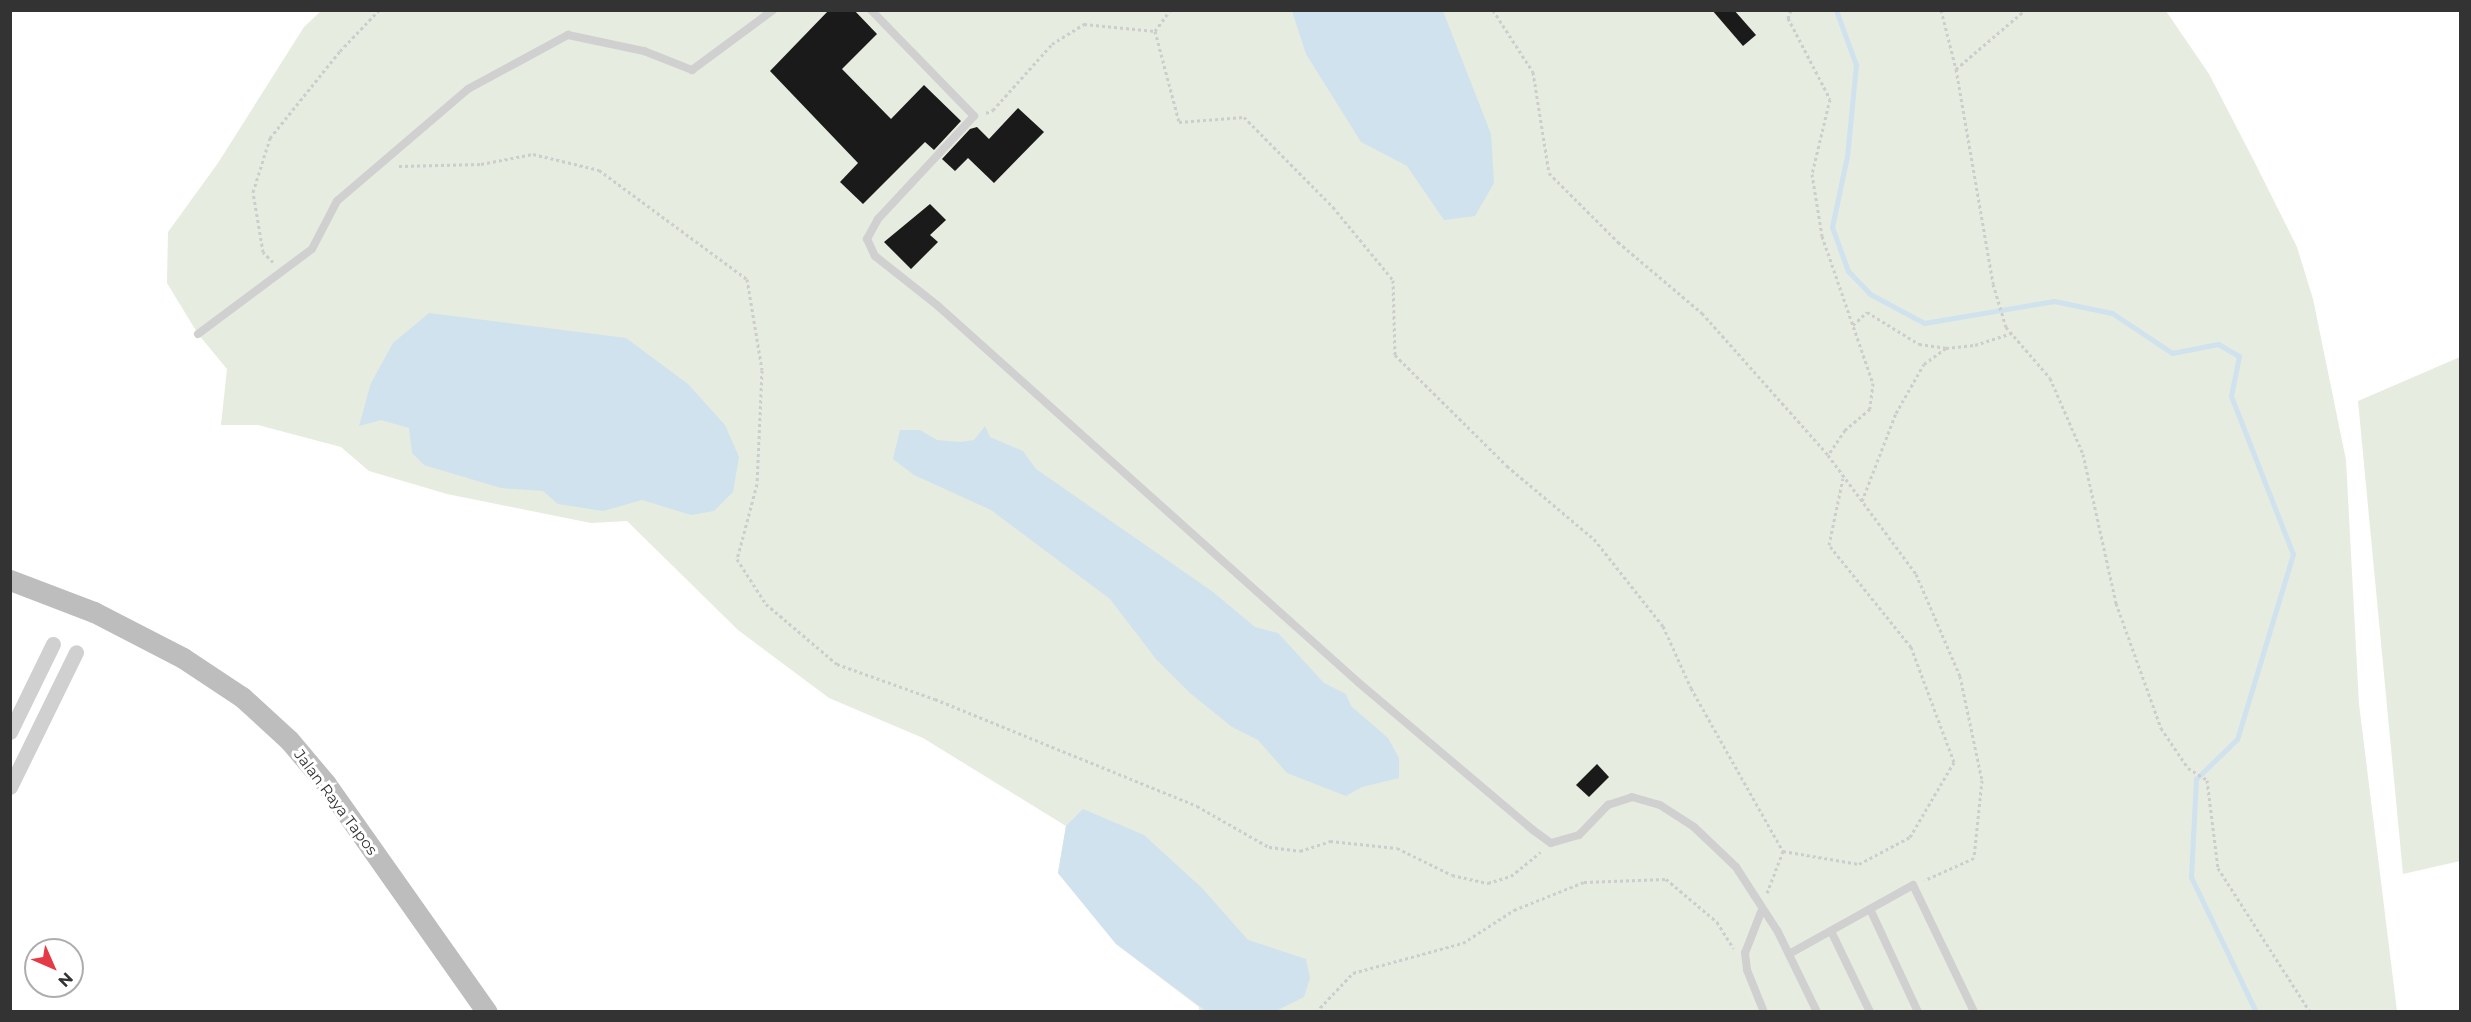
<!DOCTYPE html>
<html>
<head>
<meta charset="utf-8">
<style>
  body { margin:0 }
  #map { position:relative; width:2471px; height:1022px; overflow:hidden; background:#fff; font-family:Montserrat,sans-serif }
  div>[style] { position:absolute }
  .green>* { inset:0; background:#e6ecdf }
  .water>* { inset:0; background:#cfe2ee }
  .stream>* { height:5px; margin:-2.5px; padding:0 2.5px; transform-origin:2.5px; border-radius:2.5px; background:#cfe2ee }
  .building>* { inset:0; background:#1a1a1a }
  .path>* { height:3px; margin-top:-1.5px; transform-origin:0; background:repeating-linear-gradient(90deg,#cdcdcd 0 3px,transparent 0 6px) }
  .lane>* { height:8px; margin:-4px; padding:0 4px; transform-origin:4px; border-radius:4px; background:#d0d0d0 }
  .street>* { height:15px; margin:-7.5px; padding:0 7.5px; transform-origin:7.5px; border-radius:7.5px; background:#d0d0d0 }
  .secondary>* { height:21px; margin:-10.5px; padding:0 10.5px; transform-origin:10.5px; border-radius:10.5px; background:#bdbdbd }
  span { translate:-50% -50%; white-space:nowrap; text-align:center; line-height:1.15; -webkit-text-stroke:6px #fff; paint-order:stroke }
  .street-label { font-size:15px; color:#333 }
  .frame { position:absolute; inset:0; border:12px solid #333; pointer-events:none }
  .north { position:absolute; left:24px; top:938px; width:60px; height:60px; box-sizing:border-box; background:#fff; border:2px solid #adadad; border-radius:50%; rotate:135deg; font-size:16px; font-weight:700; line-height:24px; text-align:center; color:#333 }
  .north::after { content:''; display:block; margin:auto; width:21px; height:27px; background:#e63946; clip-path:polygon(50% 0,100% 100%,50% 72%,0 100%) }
</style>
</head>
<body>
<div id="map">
  <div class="green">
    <div style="clip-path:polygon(321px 11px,2166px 11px,2209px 74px,2255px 163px,2297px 247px,2313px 299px,2346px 460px,2359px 704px,2397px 1011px,1199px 1011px,1199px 1007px,1116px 944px,1058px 873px,1066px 826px,923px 738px,829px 698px,738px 630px,627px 521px,591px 523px,447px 494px,369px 471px,341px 447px,258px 425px,221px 425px,227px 369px,198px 334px,167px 283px,168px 232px,218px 163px,304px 27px)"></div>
    <div style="clip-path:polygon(2460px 357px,2460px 861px,2403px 874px,2358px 401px)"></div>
  </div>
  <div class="water">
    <div style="clip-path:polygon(1292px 11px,1443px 11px,1491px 134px,1494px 183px,1475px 216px,1444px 220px,1407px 166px,1361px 142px,1306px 54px)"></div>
    <div style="clip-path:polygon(429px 313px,626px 338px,688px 384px,725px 425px,739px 457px,733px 492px,714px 511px,691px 515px,642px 500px,603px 511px,558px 504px,543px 491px,501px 488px,424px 465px,412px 453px,409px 428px,381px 420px,359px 426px,371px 383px,393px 343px)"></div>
    <div style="clip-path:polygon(985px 426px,990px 437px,1023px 451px,1036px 469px,1213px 592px,1255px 627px,1278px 633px,1324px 683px,1346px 694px,1351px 706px,1388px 738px,1399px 758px,1399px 778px,1362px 787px,1346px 796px,1287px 773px,1258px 740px,1232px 727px,1190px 693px,1156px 659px,1110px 599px,991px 510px,914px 475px,893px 459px,900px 430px,920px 430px,937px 440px,960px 442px,974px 440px)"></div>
    <div style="clip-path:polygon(1083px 809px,1144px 835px,1202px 888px,1248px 940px,1306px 959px,1310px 978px,1304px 997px,1276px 1011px,1206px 1011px,1116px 944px,1058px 873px,1066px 826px)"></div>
  </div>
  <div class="stream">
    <div style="left:1836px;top:10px;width:59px;rotate:70deg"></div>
    <div style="left:1856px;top:65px;width:91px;rotate:95.6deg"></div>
    <div style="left:1847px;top:156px;width:73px;rotate:101.9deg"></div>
    <div style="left:1832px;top:227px;width:47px;rotate:70deg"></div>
    <div style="left:1848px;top:271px;width:32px;rotate:46deg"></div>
    <div style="left:1870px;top:294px;width:61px;rotate:28.2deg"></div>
    <div style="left:1924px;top:323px;width:132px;rotate:-9.6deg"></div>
    <div style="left:2054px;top:301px;width:59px;rotate:11.7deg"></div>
    <div style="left:2112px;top:313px;width:72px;rotate:33.7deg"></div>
    <div style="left:2172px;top:353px;width:47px;rotate:-11.1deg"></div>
    <div style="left:2218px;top:344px;width:24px;rotate:30deg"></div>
    <div style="left:2239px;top:356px;width:41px;rotate:101.3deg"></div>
    <div style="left:2231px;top:396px;width:170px;rotate:68.6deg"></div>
    <div style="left:2293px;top:554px;width:193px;rotate:106.8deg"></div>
    <div style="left:2237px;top:739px;width:57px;rotate:135.7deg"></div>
    <div style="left:2196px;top:779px;width:98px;rotate:92.9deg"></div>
    <div style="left:2191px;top:877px;width:150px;rotate:64.3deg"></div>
  </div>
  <div class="building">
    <div style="clip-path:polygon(829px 10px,854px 10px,877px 34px,842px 69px,891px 119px,924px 85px,961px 121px,934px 150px,925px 142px,863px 204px,840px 182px,858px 163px,770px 71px)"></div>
    <div style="clip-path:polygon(1712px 10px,1734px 10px,1756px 35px,1743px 46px)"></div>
    <div style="clip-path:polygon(1018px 108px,1044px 132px,994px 183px,968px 158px,955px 171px,942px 159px,970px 129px,977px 127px,989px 139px)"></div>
    <div style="clip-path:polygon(930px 204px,946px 220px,930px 235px,938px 242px,911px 269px,884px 242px)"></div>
    <div style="clip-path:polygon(1597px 764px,1609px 777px,1589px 797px,1576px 785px)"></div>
  </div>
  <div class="path">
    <div style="left:1493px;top:10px;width:74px;rotate:57.2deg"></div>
    <div style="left:1533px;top:72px;width:102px;rotate:81deg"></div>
    <div style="left:1549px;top:173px;width:98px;rotate:45deg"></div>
    <div style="left:1618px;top:242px;width:110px;rotate:40.2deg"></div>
    <div style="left:1702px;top:313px;width:190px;rotate:48.4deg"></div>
    <div style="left:1828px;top:455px;width:148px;rotate:53.5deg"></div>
    <div style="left:1916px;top:574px;width:111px;rotate:66.7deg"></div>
    <div style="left:1960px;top:676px;width:106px;rotate:78.1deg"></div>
    <div style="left:1982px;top:780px;width:78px;rotate:95.9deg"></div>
    <div style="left:1974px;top:858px;width:54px;rotate:155.8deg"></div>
    <div style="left:1791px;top:10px;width:9px;rotate:111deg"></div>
    <div style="left:1788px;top:18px;width:91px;rotate:62.6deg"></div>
    <div style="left:1830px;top:99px;width:77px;rotate:103.5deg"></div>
    <div style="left:1812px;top:174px;width:63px;rotate:80.8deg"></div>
    <div style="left:1822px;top:236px;width:156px;rotate:70.9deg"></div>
    <div style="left:1873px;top:383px;width:26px;rotate:97deg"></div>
    <div style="left:1870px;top:409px;width:33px;rotate:140deg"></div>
    <div style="left:1845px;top:430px;width:30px;rotate:124deg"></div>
    <div style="left:1941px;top:10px;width:61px;rotate:75.7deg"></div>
    <div style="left:1956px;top:69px;width:218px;rotate:80.2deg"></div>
    <div style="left:1993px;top:284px;width:45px;rotate:73.2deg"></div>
    <div style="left:2006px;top:327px;width:67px;rotate:49.2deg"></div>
    <div style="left:2050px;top:378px;width:83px;rotate:66.5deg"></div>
    <div style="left:2083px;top:454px;width:153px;rotate:77.5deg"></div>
    <div style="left:2116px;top:603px;width:133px;rotate:70.2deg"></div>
    <div style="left:2161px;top:728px;width:48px;rotate:56deg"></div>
    <div style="left:2188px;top:768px;width:22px;rotate:32deg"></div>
    <div style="left:2207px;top:780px;width:89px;rotate:82.9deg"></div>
    <div style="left:2218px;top:868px;width:171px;rotate:57.4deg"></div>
    <div style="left:1155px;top:31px;width:94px;rotate:75.2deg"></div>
    <div style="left:1179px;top:122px;width:65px;rotate:-4.4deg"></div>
    <div style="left:1244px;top:117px;width:127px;rotate:45.3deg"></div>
    <div style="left:1333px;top:207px;width:94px;rotate:50.6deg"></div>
    <div style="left:1393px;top:280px;width:75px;rotate:88.5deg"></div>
    <div style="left:1395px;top:355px;width:158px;rotate:44.7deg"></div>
    <div style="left:1507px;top:466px;width:114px;rotate:40deg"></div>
    <div style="left:1594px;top:539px;width:111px;rotate:51.6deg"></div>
    <div style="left:1663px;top:626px;width:68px;rotate:65.7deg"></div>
    <div style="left:1691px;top:688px;width:187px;rotate:60.6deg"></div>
    <div style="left:1155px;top:31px;width:26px;rotate:-54deg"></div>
    <div style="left:1956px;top:69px;width:91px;rotate:-40.5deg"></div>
    <div style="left:986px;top:113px;width:8px;rotate:-23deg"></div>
    <div style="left:993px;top:110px;width:89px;rotate:-48.2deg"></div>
    <div style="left:1052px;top:44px;width:38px;rotate:-32deg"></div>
    <div style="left:1084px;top:24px;width:71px;rotate:5.6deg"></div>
    <div style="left:399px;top:166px;width:82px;rotate:-1.4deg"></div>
    <div style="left:481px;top:164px;width:53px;rotate:-10.9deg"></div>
    <div style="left:533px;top:154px;width:68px;rotate:13.6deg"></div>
    <div style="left:599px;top:170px;width:184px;rotate:36.4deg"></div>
    <div style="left:747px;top:279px;width:92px;rotate:80.6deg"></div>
    <div style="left:762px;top:370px;width:114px;rotate:92.5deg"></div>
    <div style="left:757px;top:484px;width:78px;rotate:104.9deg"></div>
    <div style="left:737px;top:559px;width:54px;rotate:57.2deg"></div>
    <div style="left:766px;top:604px;width:93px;rotate:40.2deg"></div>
    <div style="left:837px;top:664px;width:104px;rotate:19.7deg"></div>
    <div style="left:935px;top:699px;width:283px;rotate:22.2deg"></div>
    <div style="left:1197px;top:806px;width:83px;rotate:29.7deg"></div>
    <div style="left:1269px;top:847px;width:31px;rotate:7deg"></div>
    <div style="left:1300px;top:851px;width:32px;rotate:-18deg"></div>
    <div style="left:1330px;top:841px;width:67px;rotate:6deg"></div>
    <div style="left:1397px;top:848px;width:61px;rotate:26.1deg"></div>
    <div style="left:1452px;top:875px;width:37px;rotate:13deg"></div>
    <div style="left:1488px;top:883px;width:24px;rotate:-17deg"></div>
    <div style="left:1511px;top:876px;width:38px;rotate:-39deg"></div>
    <div style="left:273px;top:262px;width:14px;rotate:-135deg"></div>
    <div style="left:263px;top:252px;width:61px;rotate:-99.5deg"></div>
    <div style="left:253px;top:192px;width:57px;rotate:-72.5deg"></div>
    <div style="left:270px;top:138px;width:112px;rotate:-51.2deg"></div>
    <div style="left:340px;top:51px;width:57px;rotate:-46.4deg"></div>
    <div style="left:1853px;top:325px;width:19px;rotate:-43deg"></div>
    <div style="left:1867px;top:312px;width:61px;rotate:31.6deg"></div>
    <div style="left:1919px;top:344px;width:27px;rotate:8deg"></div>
    <div style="left:1862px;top:501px;width:94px;rotate:-68.9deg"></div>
    <div style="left:1896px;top:413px;width:56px;rotate:-60.3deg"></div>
    <div style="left:1924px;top:364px;width:27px;rotate:-36deg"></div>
    <div style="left:1946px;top:348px;width:29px;rotate:-6deg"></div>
    <div style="left:1975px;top:345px;width:38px;rotate:-18deg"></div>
    <div style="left:1783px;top:851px;width:77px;rotate:9.7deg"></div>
    <div style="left:1859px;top:864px;width:58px;rotate:-27.9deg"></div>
    <div style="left:1910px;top:837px;width:87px;rotate:-59.6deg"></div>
    <div style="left:1954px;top:762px;width:123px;rotate:-110.5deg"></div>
    <div style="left:1911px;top:647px;width:131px;rotate:-128.8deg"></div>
    <div style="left:1829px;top:545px;width:68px;rotate:-78.2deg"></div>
    <div style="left:1767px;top:893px;width:45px;rotate:-69.1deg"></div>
    <div style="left:1316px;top:1012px;width:54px;rotate:-46.5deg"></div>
    <div style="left:1353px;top:973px;width:114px;rotate:-15.3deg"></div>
    <div style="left:1463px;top:943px;width:61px;rotate:-32.9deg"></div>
    <div style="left:1514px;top:910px;width:75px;rotate:-21.8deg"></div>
    <div style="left:1584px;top:882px;width:82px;rotate:-2.1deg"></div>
    <div style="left:1666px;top:879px;width:67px;rotate:40.1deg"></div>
    <div style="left:1717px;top:922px;width:31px;rotate:58deg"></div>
  </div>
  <div class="lane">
    <div style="left:871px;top:10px;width:148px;rotate:45.8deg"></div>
    <div style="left:974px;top:116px;width:141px;rotate:133deg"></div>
    <div style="left:878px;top:219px;width:23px;rotate:119deg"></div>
    <div style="left:867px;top:239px;width:19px;rotate:65deg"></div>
    <div style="left:875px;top:256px;width:80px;rotate:38.4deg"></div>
    <div style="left:938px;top:306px;width:565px;rotate:41.84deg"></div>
    <div style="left:1359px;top:683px;width:228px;rotate:40.2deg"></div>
    <div style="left:1533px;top:830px;width:22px;rotate:36deg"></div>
    <div style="left:1551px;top:843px;width:29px;rotate:-16deg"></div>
    <div style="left:1579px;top:835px;width:42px;rotate:-46deg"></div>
    <div style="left:1608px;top:805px;width:25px;rotate:-18deg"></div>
    <div style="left:1632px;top:797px;width:29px;rotate:16deg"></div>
    <div style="left:1660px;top:805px;width:40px;rotate:32.9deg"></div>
    <div style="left:1694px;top:827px;width:58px;rotate:43.6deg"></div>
    <div style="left:1736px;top:867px;width:77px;rotate:57.1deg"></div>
    <div style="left:1778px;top:932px;width:89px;rotate:64deg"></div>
    <div style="left:198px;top:334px;width:142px;rotate:-36.7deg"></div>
    <div style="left:312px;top:249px;width:54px;rotate:-62.5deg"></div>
    <div style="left:337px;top:201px;width:172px;rotate:-40.5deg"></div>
    <div style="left:468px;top:89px;width:114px;rotate:-28.4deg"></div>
    <div style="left:568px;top:35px;width:78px;rotate:11.9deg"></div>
    <div style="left:644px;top:51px;width:52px;rotate:21.6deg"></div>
    <div style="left:692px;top:70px;width:101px;rotate:-36.5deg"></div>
    <div style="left:1870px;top:909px;width:114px;rotate:65deg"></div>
    <div style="left:1761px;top:912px;width:44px;rotate:111.3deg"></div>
    <div style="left:1745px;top:953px;width:17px;rotate:83deg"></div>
    <div style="left:1747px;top:970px;width:45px;rotate:68deg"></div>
    <div style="left:1831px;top:931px;width:90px;rotate:64.3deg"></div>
    <div style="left:1789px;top:954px;width:142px;rotate:-29.1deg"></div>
    <div style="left:1913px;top:885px;width:141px;rotate:64.3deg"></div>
  </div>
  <div class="street">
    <div style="left:10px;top:732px;width:98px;rotate:-64deg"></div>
    <div style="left:10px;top:787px;width:150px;rotate:-63.9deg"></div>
  </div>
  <div class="secondary">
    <div style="left:10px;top:580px;width:90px;rotate:20.9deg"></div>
    <div style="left:94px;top:612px;width:100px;rotate:27.3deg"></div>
    <div style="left:183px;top:658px;width:71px;rotate:33.5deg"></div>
    <div style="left:242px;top:697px;width:64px;rotate:42.5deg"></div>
    <div style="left:289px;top:740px;width:57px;rotate:49.9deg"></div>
    <div style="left:326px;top:784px;width:279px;rotate:54.8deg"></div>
  </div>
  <div class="street-label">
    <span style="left:336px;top:802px;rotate:53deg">Jalan Raya Tapos</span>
  </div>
  <div class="frame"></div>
  <div class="north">N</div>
</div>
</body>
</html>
